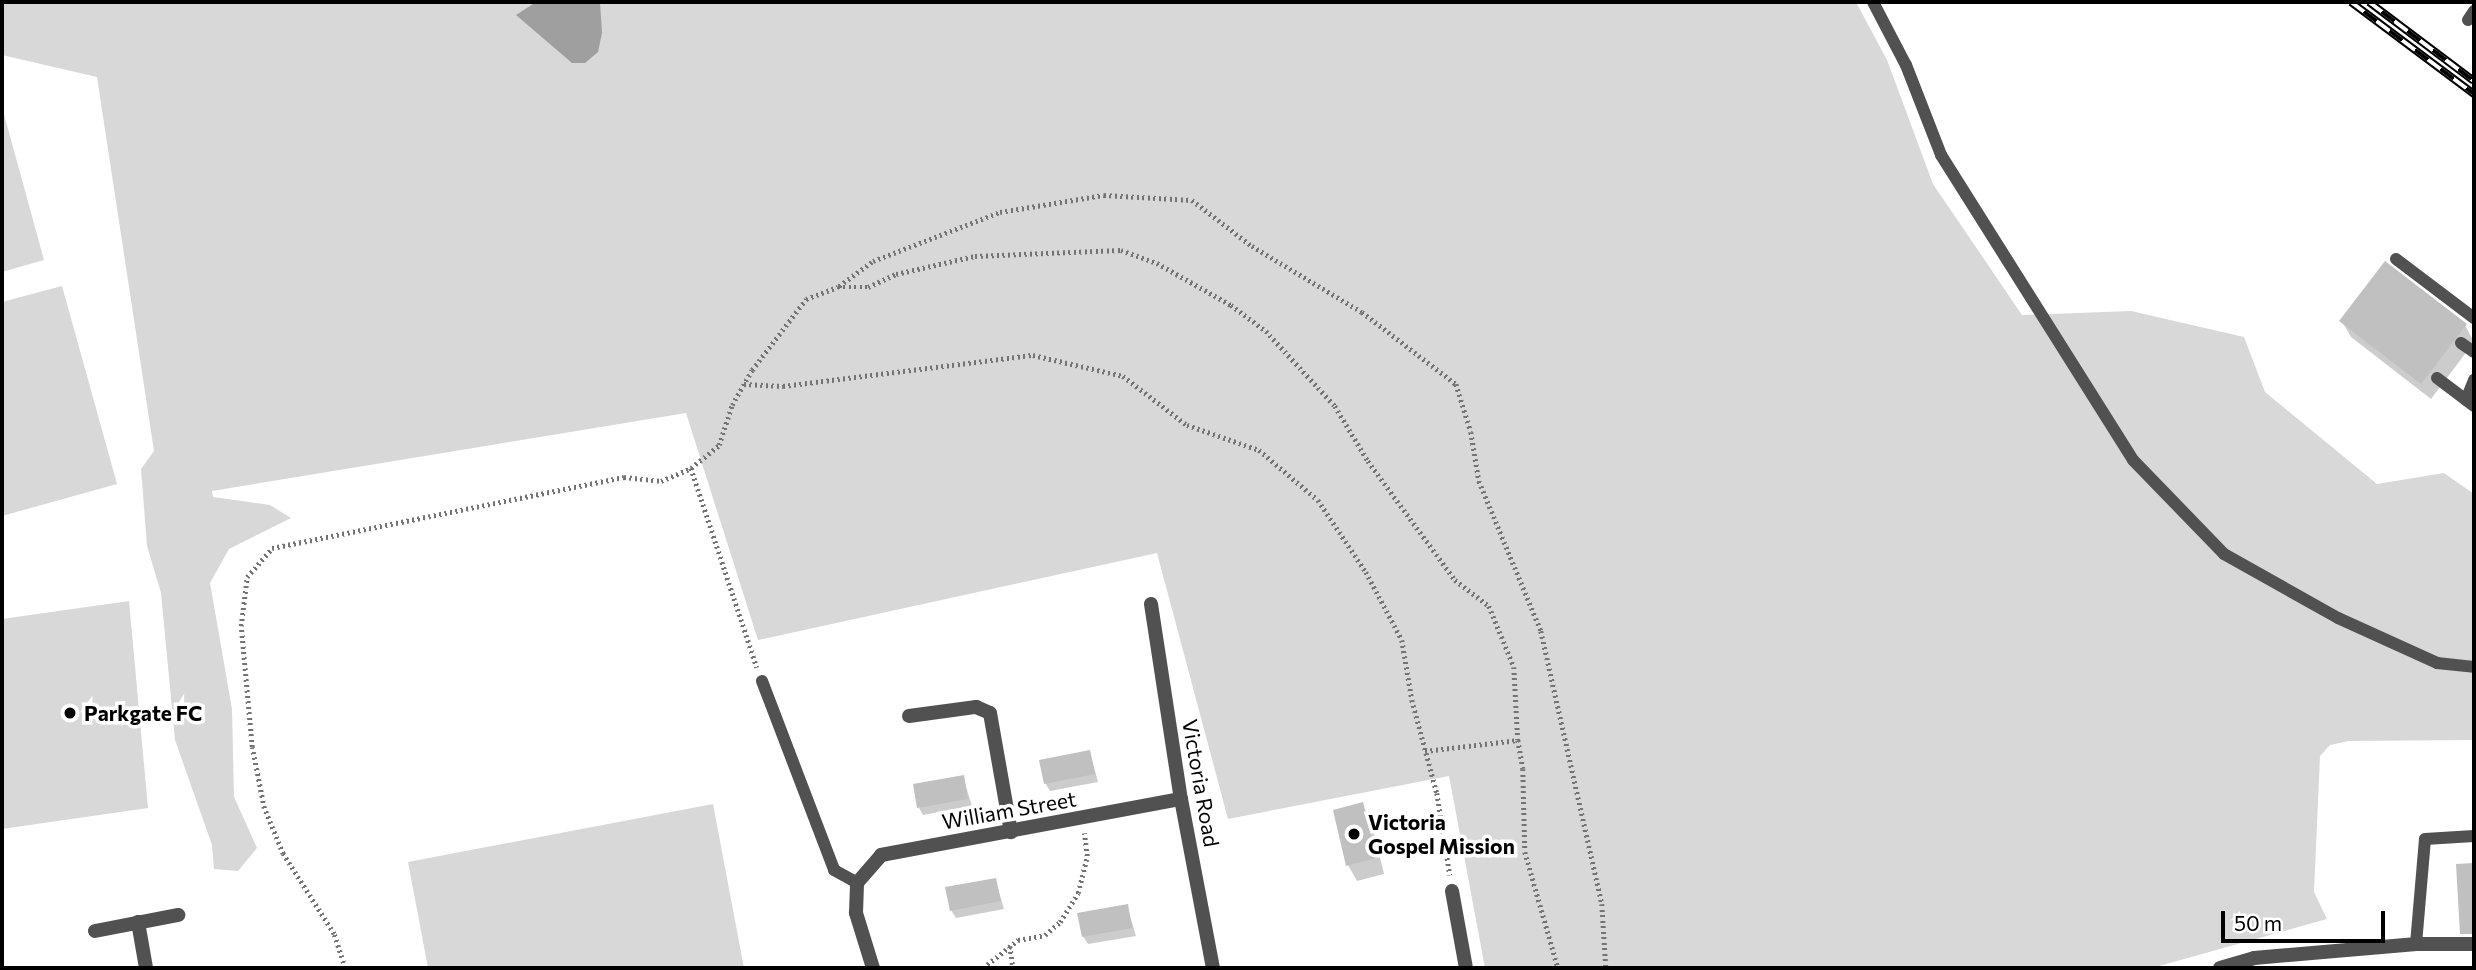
<!DOCTYPE html>
<html>
<head>
<meta charset="utf-8">
<style>
  body { margin:0 }
  #map { position:relative; width:2476px; height:970px; overflow:hidden; background:#fff; font-family:Commissioner,sans-serif }
  div>[style] { position:absolute }
  .green>* { inset:0; background:#d8d8d8 }
  .water>* { inset:0; background:#9f9f9f }
  .shadow>* { inset:0; background:#0003 }
  .building>* { inset:0; background:#c0c0c0 }
  .path>* { height:4.5px; margin-top:-2.25px; transform-origin:0; background:repeating-linear-gradient(90deg,#737373 0 2px,transparent 0 5.5px) }
  .service>* { height:12px; margin:-6px; padding:0 6px; transform-origin:6px; border-radius:6px; background:#515151 }
  .minor>* { height:14px; margin:-7px; padding:0 7px; transform-origin:7px; border-radius:7px; background:#515151 }
  .rail>* { height:8px; margin-top:-4px; transform-origin:0; background:repeating-linear-gradient(90deg,#fff 0 16px,#000 0 32px); box-sizing:border-box; border-block:2px solid #000 }
  .dots>* { width:19px; height:19px; translate:-50% -50%; box-sizing:border-box; border:4px solid #fff; border-radius:50% }
  span { translate:-50% -50%; white-space:nowrap; text-align:center; line-height:1.15; -webkit-text-stroke:7px #fff; paint-order:stroke }
  .poi-label { font-size:21px; color:#000; font-weight:700 }
  .left { translate:0 -50%; text-align:left }
  .street-label { font-size:21px; color:#000 }
  .frame { position:absolute; inset:0; border:4px solid #000; pointer-events:none }
  .scale { position:absolute; left:2221px; top:911px; width:164px; height:32px; box-sizing:border-box; border:4px solid #000; border-top:0; padding-left:9px; font-size:21px; line-height:24px; white-space:nowrap; color:#000; -webkit-text-stroke:5px #fff; paint-order:stroke }
</style>
</head>
<body>
<div id="map">
  <div class="green">
    <div style="clip-path:polygon(2px 2px,1856px 2px,1887px 60px,1933px 184px,2022px 315px,2131px 311px,2244px 337px,2265px 392px,2377px 484px,2444px 473px,2474px 494px,2474px 740px,2349px 741px,2330px 745px,2320px 756px,2314px 892px,2327px 919px,2152px 968px,1485px 968px,1449px 776px,1228px 819px,1157px 553px,758px 640px,686px 413px,212px 491px,213px 497px,270px 505px,291px 518px,229px 549px,210px 583px,232px 709px,234px 797px,257px 848px,238px 871px,214px 869px,212px 845px,175px 740px,161px 593px,147px 546px,141px 469px,154px 451px,97px 77px,2px 55px)"></div>
    <div style="clip-path:polygon(2px 107px,44px 260px,2px 272px)"></div>
    <div style="clip-path:polygon(62px 286px,117px 484px,2px 516px,2px 302px)"></div>
    <div style="clip-path:polygon(129px 601px,148px 808px,2px 829px,2px 619px)"></div>
    <div style="clip-path:polygon(713px 804px,744px 968px,428px 968px,408px 862px)"></div>
  </div>
  <div class="water">
    <div style="clip-path:polygon(536px 2px,600px 2px,602px 33px,598px 52px,585px 63px,572px 63px,516px 15px)"></div>
  </div>
  <div class="shadow">
    <div style="clip-path:polygon(2342px 321px,2465px 325px,2474px 342px,2431px 399px,2351px 337px)"></div>
    <div style="clip-path:polygon(1090px 752px,1098px 782px,1050px 791px,1045px 783px)"></div>
    <div style="clip-path:polygon(963px 777px,972px 806px,923px 815px,919px 808px)"></div>
    <div style="clip-path:polygon(1362px 804px,1371px 821px,1384px 874px,1357px 881px,1348px 865px)"></div>
    <div style="clip-path:polygon(995px 879px,1004px 909px,956px 918px,951px 910px)"></div>
    <div style="clip-path:polygon(1127px 906px,1136px 936px,1088px 944px,1083px 936px)"></div>
  </div>
  <div class="building">
    <div style="clip-path:polygon(2385px 261px,2467px 324px,2421px 384px,2339px 321px)"></div>
    <div style="clip-path:polygon(1090px 750px,1095px 774px,1044px 784px,1039px 760px)"></div>
    <div style="clip-path:polygon(964px 775px,968px 799px,917px 808px,913px 784px)"></div>
    <div style="clip-path:polygon(1363px 802px,1376px 858px,1346px 866px,1333px 810px)"></div>
    <div style="clip-path:polygon(2474px 863px,2474px 934px,2460px 934px,2456px 864px)"></div>
    <div style="clip-path:polygon(996px 878px,1001px 901px,950px 911px,945px 887px)"></div>
    <div style="clip-path:polygon(1128px 904px,1132px 928px,1082px 937px,1077px 913px)"></div>
  </div>
  <div class="path">
    <div style="left:839px;top:286px;width:42px;rotate:-36.3deg"></div>
    <div style="left:873px;top:261px;width:136px;rotate:-21.1deg"></div>
    <div style="left:1000px;top:212px;width:105px;rotate:-9.3deg"></div>
    <div style="left:1104px;top:195px;width:88px;rotate:3.3deg"></div>
    <div style="left:1192px;top:200px;width:76px;rotate:37.5deg"></div>
    <div style="left:1252px;top:246px;width:128px;rotate:31deg"></div>
    <div style="left:1362px;top:312px;width:118px;rotate:37.5deg"></div>
    <div style="left:1456px;top:384px;width:50px;rotate:72.6deg"></div>
    <div style="left:1471px;top:432px;width:50px;rotate:80.7deg"></div>
    <div style="left:1479px;top:481px;width:162px;rotate:67.5deg"></div>
    <div style="left:1541px;top:631px;width:280px;rotate:77.4deg"></div>
    <div style="left:1602px;top:904px;width:64px;rotate:86.4deg"></div>
    <div style="left:744px;top:384px;width:39px;rotate:3deg"></div>
    <div style="left:783px;top:386px;width:252px;rotate:-7.1deg"></div>
    <div style="left:1033px;top:355px;width:92px;rotate:13.1deg"></div>
    <div style="left:1123px;top:376px;width:81px;rotate:37.4deg"></div>
    <div style="left:1187px;top:425px;width:76px;rotate:19.1deg"></div>
    <div style="left:1259px;top:450px;width:77px;rotate:40.3deg"></div>
    <div style="left:1318px;top:500px;width:87px;rotate:56.3deg"></div>
    <div style="left:1366px;top:572px;width:77px;rotate:62.1deg"></div>
    <div style="left:1402px;top:640px;width:61px;rotate:80.5deg"></div>
    <div style="left:1412px;top:700px;width:96px;rotate:75deg"></div>
    <div style="left:1437px;top:793px;width:83px;rotate:81deg"></div>
    <div style="left:691px;top:468px;width:210px;rotate:71.7deg"></div>
    <div style="left:1425px;top:751px;width:94px;rotate:-6.7deg"></div>
    <div style="left:1010px;top:946px;width:22px;rotate:82deg"></div>
    <div style="left:345px;top:968px;width:36px;rotate:-108deg"></div>
    <div style="left:334px;top:934px;width:95px;rotate:-122.5deg"></div>
    <div style="left:283px;top:854px;width:50px;rotate:-112.4deg"></div>
    <div style="left:264px;top:808px;width:62px;rotate:-101.1deg"></div>
    <div style="left:252px;top:747px;width:121px;rotate:-95.2deg"></div>
    <div style="left:241px;top:626px;width:49px;rotate:-83deg"></div>
    <div style="left:247px;top:577px;width:38px;rotate:-49deg"></div>
    <div style="left:272px;top:548px;width:359px;rotate:-11.4deg"></div>
    <div style="left:624px;top:477px;width:37px;rotate:6deg"></div>
    <div style="left:661px;top:481px;width:33px;rotate:-23deg"></div>
    <div style="left:691px;top:468px;width:36px;rotate:-39deg"></div>
    <div style="left:719px;top:445px;width:42px;rotate:-72deg"></div>
    <div style="left:732px;top:405px;width:40px;rotate:-60.3deg"></div>
    <div style="left:752px;top:370px;width:89px;rotate:-52.7deg"></div>
    <div style="left:806px;top:299px;width:34px;rotate:-21deg"></div>
    <div style="left:838px;top:287px;width:30px"></div>
    <div style="left:868px;top:287px;width:31px;rotate:-25deg"></div>
    <div style="left:896px;top:274px;width:81px;rotate:-12.8deg"></div>
    <div style="left:975px;top:256px;width:146px;rotate:-2.4deg"></div>
    <div style="left:1121px;top:250px;width:38px;rotate:20deg"></div>
    <div style="left:1157px;top:263px;width:85px;rotate:29.6deg"></div>
    <div style="left:1231px;top:305px;width:44px;rotate:36.6deg"></div>
    <div style="left:1266px;top:331px;width:102px;rotate:47.4deg"></div>
    <div style="left:1335px;top:406px;width:64px;rotate:59deg"></div>
    <div style="left:1368px;top:461px;width:147px;rotate:53.8deg"></div>
    <div style="left:1455px;top:580px;width:43px;rotate:37.4deg"></div>
    <div style="left:1489px;top:606px;width:66px;rotate:67.7deg"></div>
    <div style="left:1514px;top:667px;width:73px;rotate:86.9deg"></div>
    <div style="left:1518px;top:740px;width:29px;rotate:80deg"></div>
    <div style="left:1523px;top:769px;width:83px;rotate:88.6deg"></div>
    <div style="left:1525px;top:852px;width:121px;rotate:74.1deg"></div>
    <div style="left:983px;top:968px;width:45px;rotate:-38.7deg"></div>
    <div style="left:1018px;top:940px;width:27px;rotate:-10deg"></div>
    <div style="left:1045px;top:935px;width:20px;rotate:-41deg"></div>
    <div style="left:1060px;top:922px;width:34px;rotate:-58deg"></div>
    <div style="left:1078px;top:893px;width:38px;rotate:-76deg"></div>
    <div style="left:1087px;top:856px;width:23px;rotate:-97deg"></div>
  </div>
  <div class="service">
    <div style="left:1873px;top:2px;width:71px;rotate:62.4deg"></div>
    <div style="left:1906px;top:65px;width:97px;rotate:68.7deg"></div>
    <div style="left:1941px;top:155px;width:360px;rotate:57.8deg"></div>
    <div style="left:2133px;top:460px;width:131px;rotate:45.9deg"></div>
    <div style="left:2224px;top:554px;width:131px;rotate:29.3deg"></div>
    <div style="left:2338px;top:618px;width:109px;rotate:24.4deg"></div>
    <div style="left:2437px;top:663px;width:37px;rotate:6deg"></div>
    <div style="left:2468px;top:20px;width:11px;rotate:-56deg"></div>
    <div style="left:2396px;top:259px;width:98px;rotate:37.1deg"></div>
    <div style="left:2461px;top:343px;width:16px;rotate:35deg"></div>
    <div style="left:2437px;top:378px;width:46px;rotate:37.1deg"></div>
    <div style="left:2466px;top:400px;width:22px;rotate:-68deg"></div>
    <div style="left:762px;top:681px;width:202px;rotate:69.1deg"></div>
    <div style="left:834px;top:870px;width:26px;rotate:29deg"></div>
    <div style="left:2416px;top:944px;width:105px;rotate:-85.1deg"></div>
    <div style="left:2425px;top:839px;width:49px;rotate:-3.5deg"></div>
  </div>
  <div class="minor">
    <div style="left:1151px;top:604px;width:197px;rotate:81.3deg"></div>
    <div style="left:1181px;top:799px;width:172px;rotate:79.3deg"></div>
    <div style="left:909px;top:716px;width:68px;rotate:-7.7deg"></div>
    <div style="left:976px;top:707px;width:15px;rotate:23deg"></div>
    <div style="left:990px;top:713px;width:121px;rotate:80deg"></div>
    <div style="left:1452px;top:891px;width:78px;rotate:79.7deg"></div>
    <div style="left:138px;top:922px;width:47px;rotate:80.1deg"></div>
    <div style="left:95px;top:931px;width:85px;rotate:-10.9deg"></div>
    <div style="left:873px;top:968px;width:58px;rotate:-107.2deg"></div>
    <div style="left:856px;top:913px;width:30px;rotate:-88deg"></div>
    <div style="left:857px;top:883px;width:37px;rotate:-49deg"></div>
    <div style="left:881px;top:855px;width:305px;rotate:-10.6deg"></div>
    <div style="left:2220px;top:968px;width:35px;rotate:-16deg"></div>
    <div style="left:2254px;top:958px;width:163px;rotate:-4.9deg"></div>
    <div style="left:2416px;top:944px;width:58px"></div>
  </div>
  <div class="rail">
    <div style="left:2351px;top:2px;width:154px;rotate:36.8deg"></div>
    <div style="left:2369px;top:2px;width:131px;rotate:37deg"></div>
  </div>
  <div class="dots">
    <div style="left:70px;top:713px;background:#000"></div>
    <div style="left:1354px;top:834px;background:#000"></div>
  </div>
  <div class="poi-label">
    <span class="left" style="left:84px;top:713px">Parkgate FC</span>
    <span class="left" style="left:1368px;top:834px">Victoria<br>Gospel Mission</span>
  </div>
  <div class="street-label">
    <span style="left:1201px;top:783px;rotate:80deg">Victoria Road</span>
    <span style="left:1009px;top:810px;rotate:-10deg">William Street</span>
  </div>
  <div class="frame"></div>
  <div class="scale">50 m</div>
</div>
</body>
</html>
